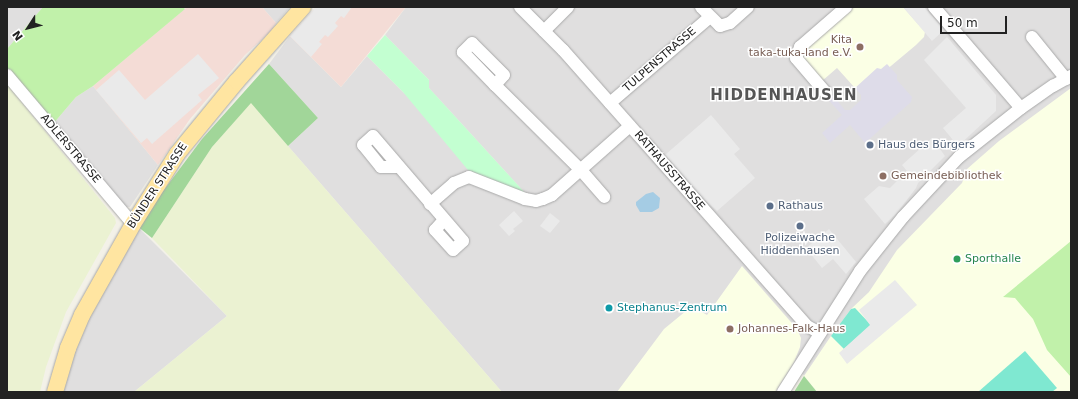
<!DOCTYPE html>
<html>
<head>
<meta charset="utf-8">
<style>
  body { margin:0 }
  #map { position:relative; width:1078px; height:399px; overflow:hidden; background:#f3f1e8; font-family:"DejaVu Sans",sans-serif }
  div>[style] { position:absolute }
  .residential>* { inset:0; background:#e0dfdf }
  .commercial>* { inset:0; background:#f4dcd6 }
  .education>* { inset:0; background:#fbffe5 }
  .farmland>* { inset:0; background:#ebf2d2 }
  .grass>* { inset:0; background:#c1f1aa }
  .forest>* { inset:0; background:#a1d699 }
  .park>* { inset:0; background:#c3ffd1 }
  .pitch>* { inset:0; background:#7fe8d1 }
  .parking>* { inset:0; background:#eaeaea }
  .plaza>* { inset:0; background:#dedce9 }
  .water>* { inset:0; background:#a5cce4 }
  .roads { filter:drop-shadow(0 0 1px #a9a9a9) drop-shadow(0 0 1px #a9a9a9) }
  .minor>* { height:12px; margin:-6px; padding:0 6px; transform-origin:6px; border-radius:6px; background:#fff }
  .major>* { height:16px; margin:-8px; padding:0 8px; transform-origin:8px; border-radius:8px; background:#ffe5a1 }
  .dots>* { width:11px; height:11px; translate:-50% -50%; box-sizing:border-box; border:2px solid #fff; border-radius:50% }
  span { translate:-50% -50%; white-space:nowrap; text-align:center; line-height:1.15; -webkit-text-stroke:3px #fff; paint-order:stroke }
  .education-label { font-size:11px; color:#785e54 }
  .right { translate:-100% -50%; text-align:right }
  .left { translate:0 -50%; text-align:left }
  .street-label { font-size:11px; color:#222 }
  .service-label { font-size:11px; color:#4e5e75 }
  .leisure-label { font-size:11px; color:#27864d }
  .culture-label { font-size:11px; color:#0d838f }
  .district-label { font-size:15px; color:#555; font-weight:700; letter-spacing:1px }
  .frame { position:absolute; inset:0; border:8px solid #222; pointer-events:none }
  .north { position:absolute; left:8px; top:8px; width:40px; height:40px; -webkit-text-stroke:3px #fff; paint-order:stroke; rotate:234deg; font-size:11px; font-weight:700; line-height:16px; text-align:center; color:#222 }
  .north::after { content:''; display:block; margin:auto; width:14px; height:18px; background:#222; clip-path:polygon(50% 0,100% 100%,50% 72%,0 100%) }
  .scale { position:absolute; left:940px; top:16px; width:67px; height:18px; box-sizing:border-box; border:2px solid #222; border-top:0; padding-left:5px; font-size:12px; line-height:14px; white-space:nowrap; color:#222; -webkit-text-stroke:3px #fff; paint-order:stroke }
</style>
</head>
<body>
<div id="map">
  <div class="residential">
    <div style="clip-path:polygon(7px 7px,43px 7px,7px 49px)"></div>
    <div style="clip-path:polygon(262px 7px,290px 7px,276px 23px)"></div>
    <div style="clip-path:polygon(406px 7px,1071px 7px,1071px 392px,817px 392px,794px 363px,775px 392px,502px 392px,288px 146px,318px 118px,269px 64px,290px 36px,341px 87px,367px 56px,403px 92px,525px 193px,428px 87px,429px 80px,385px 35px)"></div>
    <div style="clip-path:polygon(93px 86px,158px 165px,130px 207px,124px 207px,53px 124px,76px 97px)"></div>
    <div style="clip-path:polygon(137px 226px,227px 316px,134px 392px,60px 392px,74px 348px)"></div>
  </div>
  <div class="commercial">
    <div style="clip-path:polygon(187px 7px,262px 7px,276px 23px,271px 31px,245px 55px,190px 119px,158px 165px,93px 86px)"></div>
    <div style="clip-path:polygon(316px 7px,406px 7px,341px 87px,290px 36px)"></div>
  </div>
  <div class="education">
    <div style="clip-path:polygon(853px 7px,903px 7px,925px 32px,924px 37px,916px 45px,867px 86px,855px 88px,837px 68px,822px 81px,803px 58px,802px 52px)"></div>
    <div style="clip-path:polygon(1071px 88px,1071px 392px,817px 392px,804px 376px,831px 336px,851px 309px,869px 292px,897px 250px,962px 183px,967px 169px,999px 141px)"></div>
    <div style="clip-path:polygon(742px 266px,797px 329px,801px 338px,800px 347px,794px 362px,775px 392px,617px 392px,664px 329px,692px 306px,707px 315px)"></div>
  </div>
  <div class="farmland">
    <div style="clip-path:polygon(7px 84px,115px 218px,116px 223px,66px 312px,46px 367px,40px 392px,7px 392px)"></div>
    <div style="clip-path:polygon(251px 102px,288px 146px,502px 392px,134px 392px,227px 316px,152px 238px,212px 147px)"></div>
  </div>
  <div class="grass">
    <div style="clip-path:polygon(43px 7px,183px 7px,185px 9px,93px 86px,76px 97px,53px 124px,7px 70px,7px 49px)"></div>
    <div style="clip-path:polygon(1071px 241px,1071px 377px,1047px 350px,1033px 319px,1015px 298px,1003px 297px)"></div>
  </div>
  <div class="forest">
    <div style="clip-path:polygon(269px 64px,318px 118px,288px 146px,251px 103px,212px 147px,152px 238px,137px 226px,202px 139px)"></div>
    <div style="clip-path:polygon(804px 376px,817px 392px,794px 392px)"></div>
  </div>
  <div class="park">
    <div style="clip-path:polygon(385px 35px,429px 80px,429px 88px,526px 194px,468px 170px,403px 92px,367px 56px)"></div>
  </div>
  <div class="pitch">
    <div style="clip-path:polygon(855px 308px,871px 325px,844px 349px,831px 336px,851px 309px)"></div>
    <div style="clip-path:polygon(1025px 351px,1057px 388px,1052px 392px,978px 392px)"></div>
  </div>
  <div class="parking">
    <div style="clip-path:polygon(316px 7px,352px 7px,344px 18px,341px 16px,335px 23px,338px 26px,328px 37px,325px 35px,319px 42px,322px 44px,311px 57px,290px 36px)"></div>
    <div style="clip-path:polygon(903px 7px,924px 7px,944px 30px,932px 41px)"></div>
    <div style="clip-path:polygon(947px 37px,996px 95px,996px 111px,958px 146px,943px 128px,966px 108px,924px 60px)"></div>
    <div style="clip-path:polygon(198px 54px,219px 78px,198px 95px,202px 100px,152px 144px,147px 138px,141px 143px,96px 90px,119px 70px,145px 100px)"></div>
    <div style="clip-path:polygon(711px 115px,740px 149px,734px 154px,755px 178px,717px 211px,696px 191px,665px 155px)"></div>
    <div style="clip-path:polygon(932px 138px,945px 156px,918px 183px,916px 188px,896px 214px,885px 224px,864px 199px,879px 186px,890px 188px,907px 171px,902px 165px)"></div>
    <div style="clip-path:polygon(514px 211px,523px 221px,513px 229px,515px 231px,509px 236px,499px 225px)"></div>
    <div style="clip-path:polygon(550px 213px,560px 221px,550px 233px,540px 226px)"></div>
    <div style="clip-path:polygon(829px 229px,856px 262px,846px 274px,833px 259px,822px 268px,806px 248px)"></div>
    <div style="clip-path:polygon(895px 280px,917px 305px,847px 364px,839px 353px,870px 325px,859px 310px)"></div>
  </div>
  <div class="plaza">
    <div style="clip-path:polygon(887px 64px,897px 75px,897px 80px,912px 97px,911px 102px,865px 143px,850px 125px,830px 143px,822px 133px,842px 115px,824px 95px,829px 91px,845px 110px,850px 110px,861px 100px,861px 95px,855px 88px,877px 68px,881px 69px)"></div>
  </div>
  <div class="water">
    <div style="clip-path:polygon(653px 192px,660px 198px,659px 208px,652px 212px,640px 212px,636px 205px,636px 202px,646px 194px)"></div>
  </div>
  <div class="roads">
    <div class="minor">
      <div style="left:520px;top:7px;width:61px;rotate:45deg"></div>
      <div style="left:563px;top:50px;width:368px;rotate:48.5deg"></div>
      <div style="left:807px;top:326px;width:15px;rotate:28deg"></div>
      <div style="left:701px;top:7px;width:27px;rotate:45deg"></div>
      <div style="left:720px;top:26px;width:10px;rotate:-17deg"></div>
      <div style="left:730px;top:23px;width:24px;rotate:-42deg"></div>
      <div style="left:934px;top:7px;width:133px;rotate:49.3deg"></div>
      <div style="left:544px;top:31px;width:34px;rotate:-45deg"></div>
      <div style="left:1032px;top:37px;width:54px;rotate:51deg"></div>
      <div style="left:7px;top:75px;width:195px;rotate:49.8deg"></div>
      <div style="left:495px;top:85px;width:13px;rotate:-48deg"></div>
      <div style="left:504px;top:75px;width:45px;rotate:-135deg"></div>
      <div style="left:472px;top:43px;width:13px;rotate:135deg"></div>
      <div style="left:463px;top:52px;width:46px;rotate:45.9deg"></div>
      <div style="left:495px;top:85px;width:120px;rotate:44.7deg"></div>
      <div style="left:580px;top:169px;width:37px;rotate:49deg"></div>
      <div style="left:826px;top:93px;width:46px;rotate:-130.6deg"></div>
      <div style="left:796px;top:58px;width:12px;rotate:-70deg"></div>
      <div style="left:800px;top:47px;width:61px;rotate:-41deg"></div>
      <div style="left:610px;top:103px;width:132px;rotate:-40.7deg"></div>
      <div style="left:399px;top:167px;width:18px;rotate:180deg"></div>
      <div style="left:381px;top:167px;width:28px;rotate:-129deg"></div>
      <div style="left:363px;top:145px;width:13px;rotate:-42deg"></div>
      <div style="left:373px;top:136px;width:138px;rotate:49.4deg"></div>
      <div style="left:463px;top:241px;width:13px;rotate:138deg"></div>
      <div style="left:453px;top:250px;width:27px;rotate:-132deg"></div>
      <div style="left:435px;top:230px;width:13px;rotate:-48deg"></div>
      <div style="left:430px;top:204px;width:32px;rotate:-41deg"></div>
      <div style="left:454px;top:183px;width:16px;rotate:-22deg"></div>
      <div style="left:469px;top:177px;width:60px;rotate:21.4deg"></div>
      <div style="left:525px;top:199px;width:11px;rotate:10deg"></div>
      <div style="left:536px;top:201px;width:7px;rotate:-16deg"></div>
      <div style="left:543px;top:199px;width:10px;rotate:-24deg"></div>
      <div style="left:552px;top:195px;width:104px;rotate:-41.5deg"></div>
      <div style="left:783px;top:392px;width:143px;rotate:-57.5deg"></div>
      <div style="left:860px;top:271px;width:69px;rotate:-51.5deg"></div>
      <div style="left:903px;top:217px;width:82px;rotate:-47deg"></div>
      <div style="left:959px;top:157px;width:79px;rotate:-38.3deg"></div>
      <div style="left:1021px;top:108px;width:39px;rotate:-35deg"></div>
      <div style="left:1053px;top:86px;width:21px;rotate:-29deg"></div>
    </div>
    <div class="major">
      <div style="left:55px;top:392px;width:46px;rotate:-73.5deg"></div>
      <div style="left:68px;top:348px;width:36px;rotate:-67deg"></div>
      <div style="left:82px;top:315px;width:104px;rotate:-60.7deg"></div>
      <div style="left:133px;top:224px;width:83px;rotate:-57.8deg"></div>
      <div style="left:177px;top:154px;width:94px;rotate:-50.6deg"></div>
      <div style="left:237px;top:81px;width:99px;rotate:-48.3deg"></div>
    </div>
  </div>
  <div class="dots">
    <div style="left:860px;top:47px;background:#8d6e63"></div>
    <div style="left:870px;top:145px;background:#5c6f8a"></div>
    <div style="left:883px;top:176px;background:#8d6e63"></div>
    <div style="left:770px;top:206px;background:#5c6f8a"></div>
    <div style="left:800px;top:226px;background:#5c6f8a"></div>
    <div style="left:957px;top:259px;background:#2e9e5b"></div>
    <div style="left:609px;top:308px;background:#0f9aa8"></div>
    <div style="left:730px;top:329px;background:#8d6e63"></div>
  </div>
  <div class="education-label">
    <span class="right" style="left:852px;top:47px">Kita<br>taka-tuka-land e.V.</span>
    <span class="left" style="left:891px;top:176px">Gemeindebibliothek</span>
    <span class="left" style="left:738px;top:329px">Johannes-Falk-Haus</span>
  </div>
  <div class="street-label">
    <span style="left:660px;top:60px;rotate:-41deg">TULPENSTRASSE</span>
    <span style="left:70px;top:149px;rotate:50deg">ADLERSTRASSE</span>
    <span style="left:669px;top:171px;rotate:49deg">RATHAUSSTRASSE</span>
    <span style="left:158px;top:186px;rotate:-57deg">BÜNDER STRASSE</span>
  </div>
  <div class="service-label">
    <span class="left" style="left:878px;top:145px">Haus des Bürgers</span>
    <span class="left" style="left:778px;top:206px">Rathaus</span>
    <span style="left:800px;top:245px">Polizeiwache<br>Hiddenhausen</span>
  </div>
  <div class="leisure-label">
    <span class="left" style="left:965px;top:259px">Sporthalle</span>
  </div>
  <div class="culture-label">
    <span class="left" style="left:617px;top:308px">Stephanus-Zentrum</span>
  </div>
  <div class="district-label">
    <span style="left:784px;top:96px">HIDDENHAUSEN</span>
  </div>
  <div class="frame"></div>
  <div class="north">N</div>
  <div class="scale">50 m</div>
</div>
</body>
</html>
